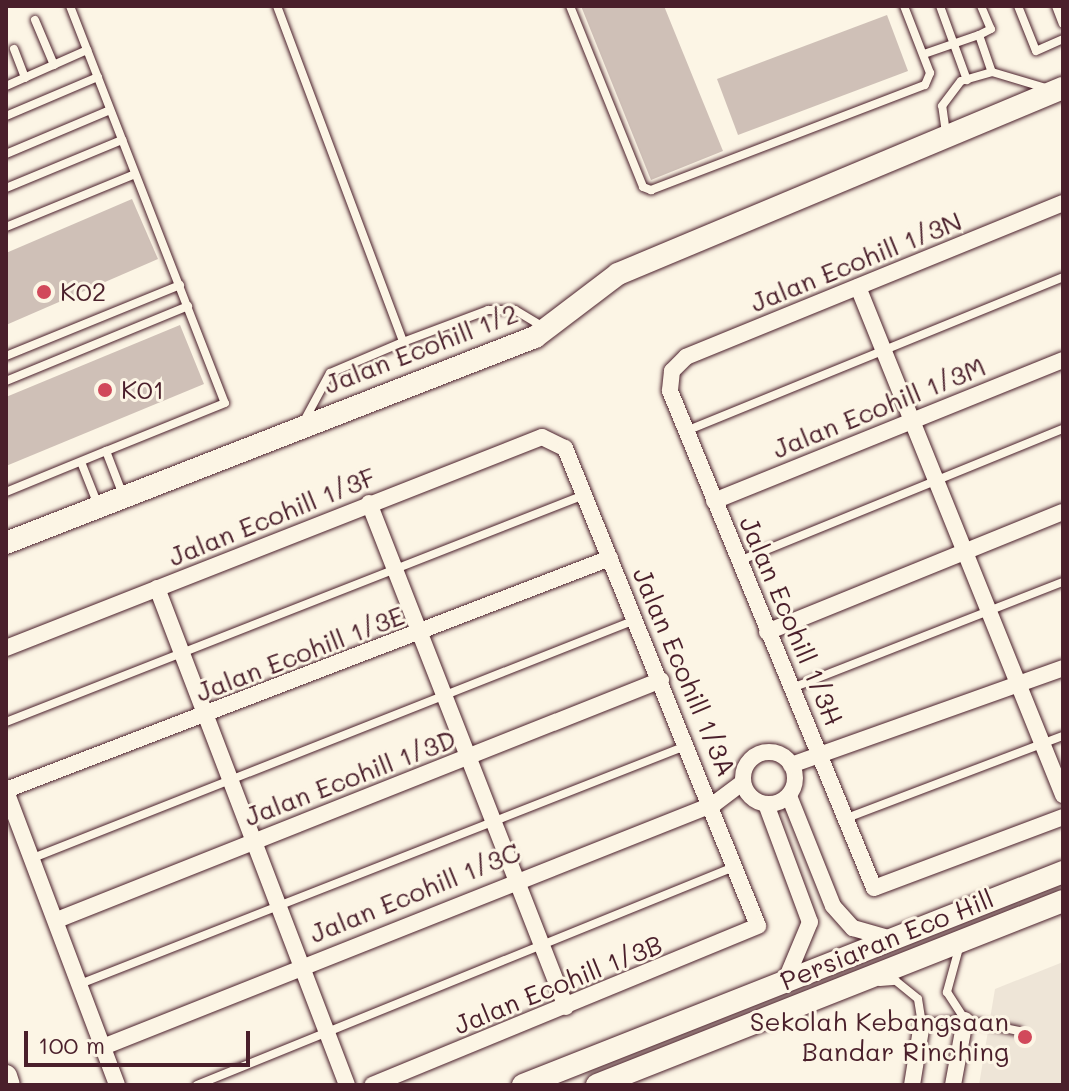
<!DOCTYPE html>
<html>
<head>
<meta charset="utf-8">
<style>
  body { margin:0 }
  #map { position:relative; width:1069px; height:1091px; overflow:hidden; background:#fcf5e5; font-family:Mali,sans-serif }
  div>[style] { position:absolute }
  .built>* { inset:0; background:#eee5d7 }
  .building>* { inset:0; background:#cfc0b7 }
  .roads { filter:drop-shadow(0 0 2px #4a1f2b) drop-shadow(0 0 2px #4a1f2b) }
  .lane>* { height:8px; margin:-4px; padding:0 4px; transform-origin:4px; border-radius:4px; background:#fcf5e5 }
  .street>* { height:16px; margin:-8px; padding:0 8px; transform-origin:8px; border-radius:8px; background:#fcf5e5 }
  .street>.ring { margin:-8px; padding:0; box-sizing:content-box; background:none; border:16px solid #fcf5e5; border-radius:50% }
  .secondary>* { height:22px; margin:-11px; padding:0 11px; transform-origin:11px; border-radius:11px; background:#fcf5e5 }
  .dots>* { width:22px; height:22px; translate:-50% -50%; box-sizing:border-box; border:4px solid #fcf5e5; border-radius:50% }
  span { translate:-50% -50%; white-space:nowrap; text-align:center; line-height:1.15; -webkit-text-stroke:6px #fcf5e5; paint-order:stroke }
  .street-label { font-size:26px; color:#4a1f2b }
  .poi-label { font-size:26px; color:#4a1f2b }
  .left { translate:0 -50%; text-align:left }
  .right { translate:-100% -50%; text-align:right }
  .frame { position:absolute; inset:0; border:8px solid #4a1f2b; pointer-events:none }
  .scale { position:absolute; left:24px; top:1031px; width:226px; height:36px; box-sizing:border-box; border:4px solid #4a1f2b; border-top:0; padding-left:10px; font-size:24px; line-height:28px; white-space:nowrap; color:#4a1f2b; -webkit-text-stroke:6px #fcf5e5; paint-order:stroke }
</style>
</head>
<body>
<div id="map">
  <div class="built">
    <div style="clip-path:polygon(1063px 962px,1063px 1085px,979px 1085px,995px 989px)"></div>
  </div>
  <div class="building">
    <div style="clip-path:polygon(581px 6px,664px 6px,723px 151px,651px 180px)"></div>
    <div style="clip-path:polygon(887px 15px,908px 71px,738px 135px,717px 79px)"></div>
    <div style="clip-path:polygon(132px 199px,158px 259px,6px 325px,6px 253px)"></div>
    <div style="clip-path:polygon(180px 325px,204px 384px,6px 466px,6px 397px)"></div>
  </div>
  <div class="roads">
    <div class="lane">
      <div style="left:70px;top:6px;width:426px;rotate:68.7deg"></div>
      <div style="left:225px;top:403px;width:128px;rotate:158deg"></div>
      <div style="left:106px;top:451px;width:47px;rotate:68.9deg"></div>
      <div style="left:277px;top:6px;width:359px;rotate:69.4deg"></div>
      <div style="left:403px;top:342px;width:79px;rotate:157deg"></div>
      <div style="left:330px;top:373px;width:57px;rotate:118.4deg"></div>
      <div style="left:570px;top:6px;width:195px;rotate:68deg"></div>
      <div style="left:643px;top:187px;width:9px;rotate:21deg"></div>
      <div style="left:651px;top:190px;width:293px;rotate:-21deg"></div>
      <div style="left:925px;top:85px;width:13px;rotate:-67deg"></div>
      <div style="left:930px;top:73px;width:72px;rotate:-111.2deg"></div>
      <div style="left:940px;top:6px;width:79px;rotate:70deg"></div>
      <div style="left:981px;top:6px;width:25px;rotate:67deg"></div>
      <div style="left:991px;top:29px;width:13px;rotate:153deg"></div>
      <div style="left:979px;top:35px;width:39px;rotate:71deg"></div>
      <div style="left:1018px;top:6px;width:48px;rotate:68.2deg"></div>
      <div style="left:1036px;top:51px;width:30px;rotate:-24deg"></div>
      <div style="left:1056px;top:6px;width:19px;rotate:69deg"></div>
      <div style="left:35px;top:20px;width:49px;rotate:67.1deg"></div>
      <div style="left:14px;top:49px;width:31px;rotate:69deg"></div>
      <div style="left:924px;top:54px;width:58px;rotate:-19.1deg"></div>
      <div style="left:6px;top:86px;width:89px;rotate:-24deg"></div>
      <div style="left:6px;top:116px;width:100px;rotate:-23deg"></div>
      <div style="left:946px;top:133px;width:27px;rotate:-98deg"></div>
      <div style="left:942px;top:106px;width:31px;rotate:-53deg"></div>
      <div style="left:961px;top:81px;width:32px;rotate:-16deg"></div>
      <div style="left:992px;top:72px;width:59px;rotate:16.6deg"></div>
      <div style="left:6px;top:154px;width:113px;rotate:-22.9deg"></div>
      <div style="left:6px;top:188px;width:126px;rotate:-22.5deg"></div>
      <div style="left:6px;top:227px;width:139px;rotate:-22.3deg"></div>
      <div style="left:403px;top:342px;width:91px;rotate:-20.6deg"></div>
      <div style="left:488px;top:310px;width:27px"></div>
      <div style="left:515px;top:310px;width:33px;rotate:31deg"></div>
      <div style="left:6px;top:356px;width:188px;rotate:-22.2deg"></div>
      <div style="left:6px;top:381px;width:197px;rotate:-22.4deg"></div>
      <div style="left:686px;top:431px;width:407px;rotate:-22.2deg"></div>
      <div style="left:81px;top:462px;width:46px;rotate:68.4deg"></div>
      <div style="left:6px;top:492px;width:108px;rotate:-22.3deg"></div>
      <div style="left:739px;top:561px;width:350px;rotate:-22.2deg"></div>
      <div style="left:792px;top:688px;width:291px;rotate:-21.4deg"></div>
      <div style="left:6px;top:722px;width:621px;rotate:-21.44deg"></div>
      <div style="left:844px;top:819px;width:234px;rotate:-20.8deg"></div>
      <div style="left:33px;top:858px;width:647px;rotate:-21.57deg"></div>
      <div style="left:959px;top:948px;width:46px;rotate:105.3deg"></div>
      <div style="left:947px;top:992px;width:33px;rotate:57deg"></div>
      <div style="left:880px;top:982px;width:16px;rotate:-4deg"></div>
      <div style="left:896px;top:981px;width:28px;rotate:39deg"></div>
      <div style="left:918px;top:999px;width:24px;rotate:81deg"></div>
      <div style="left:922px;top:1023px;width:43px;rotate:-4deg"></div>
      <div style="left:965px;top:1020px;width:55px;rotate:11.5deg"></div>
      <div style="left:80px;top:984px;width:653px;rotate:-21.46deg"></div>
      <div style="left:197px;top:1085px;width:580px;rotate:-22.1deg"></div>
    </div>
    <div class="street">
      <div style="left:1063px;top:203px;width:407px;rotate:157.8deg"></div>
      <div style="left:686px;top:357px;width:20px;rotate:135deg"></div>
      <div style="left:672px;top:371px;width:20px;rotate:96deg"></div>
      <div style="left:670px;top:391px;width:537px;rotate:67.68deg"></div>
      <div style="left:874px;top:888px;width:202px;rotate:-20.6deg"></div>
      <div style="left:858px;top:287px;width:548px;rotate:68.02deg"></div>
      <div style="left:714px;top:501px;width:376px;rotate:-22deg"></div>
      <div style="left:369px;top:503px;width:541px;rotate:68.65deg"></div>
      <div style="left:157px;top:588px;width:532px;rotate:69.08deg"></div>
      <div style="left:767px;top:632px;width:319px;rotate:-22.1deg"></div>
      <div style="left:6px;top:648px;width:576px;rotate:-21.49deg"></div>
      <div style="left:542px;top:437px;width:25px;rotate:26deg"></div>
      <div style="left:565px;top:448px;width:515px;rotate:68.01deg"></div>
      <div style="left:758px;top:926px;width:417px;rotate:157.6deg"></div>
      <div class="ring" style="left:743px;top:752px;width:36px;height:36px"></div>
      <div style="left:791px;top:765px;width:289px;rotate:-19.6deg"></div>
      <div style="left:6px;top:790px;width:647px;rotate:-21.01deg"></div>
      <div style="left:6px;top:791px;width:314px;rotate:69.3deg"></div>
      <div style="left:789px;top:796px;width:118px;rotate:68.2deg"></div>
      <div style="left:833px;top:906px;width:30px;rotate:48deg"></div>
      <div style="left:853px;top:928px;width:40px;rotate:16deg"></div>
      <div style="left:766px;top:804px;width:126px;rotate:69.6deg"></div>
      <div style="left:810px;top:922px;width:60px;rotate:112.7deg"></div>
      <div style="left:57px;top:920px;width:650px;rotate:-21.67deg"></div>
      <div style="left:103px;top:1047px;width:658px;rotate:-21.69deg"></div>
      <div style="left:714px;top:804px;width:36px;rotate:-37deg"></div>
      <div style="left:912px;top:1085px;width:63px;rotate:-80.8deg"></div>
      <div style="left:953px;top:1085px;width:66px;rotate:-79.5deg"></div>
    </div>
    <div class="secondary">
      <div style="left:6px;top:543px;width:568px;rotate:-21.28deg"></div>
      <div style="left:535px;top:337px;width:104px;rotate:-37.2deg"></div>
      <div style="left:618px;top:274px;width:482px;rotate:-22.7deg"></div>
      <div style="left:6px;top:1076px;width:9px;rotate:72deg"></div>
      <div style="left:523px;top:1085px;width:580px;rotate:-21.53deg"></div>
      <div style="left:597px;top:1085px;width:501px;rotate:-21.55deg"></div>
    </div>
  </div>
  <div class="dots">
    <div style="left:44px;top:292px;background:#d1495b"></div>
    <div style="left:105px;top:390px;background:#d1495b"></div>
    <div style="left:1025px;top:1037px;background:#d1495b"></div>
  </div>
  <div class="street-label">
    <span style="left:856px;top:262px;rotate:-22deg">Jalan Ecohill 1/3N</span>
    <span style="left:421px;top:349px;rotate:-21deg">Jalan Ecohill 1/2</span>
    <span style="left:879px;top:408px;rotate:-22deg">Jalan Ecohill 1/3M</span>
    <span style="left:272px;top:517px;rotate:-22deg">Jalan Ecohill 1/3F</span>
    <span style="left:791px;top:621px;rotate:67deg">Jalan Ecohill 1/3H</span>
    <span style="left:300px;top:654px;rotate:-21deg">Jalan Ecohill 1/3E</span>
    <span style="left:684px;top:672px;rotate:67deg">Jalan Ecohill 1/3A</span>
    <span style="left:350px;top:778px;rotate:-21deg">Jalan Ecohill 1/3D</span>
    <span style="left:415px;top:893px;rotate:-22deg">Jalan Ecohill 1/3C</span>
    <span style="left:887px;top:940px;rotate:-22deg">Persiaran Eco Hill</span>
    <span style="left:558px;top:985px;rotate:-22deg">Jalan Ecohill 1/3B</span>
  </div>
  <div class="poi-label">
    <span class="left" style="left:60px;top:292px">K02</span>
    <span class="left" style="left:121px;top:390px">K01</span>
    <span class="right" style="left:1009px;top:1037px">Sekolah Kebangsaan<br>Bandar Rinching</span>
  </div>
  <div class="frame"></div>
  <div class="scale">100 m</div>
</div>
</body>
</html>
